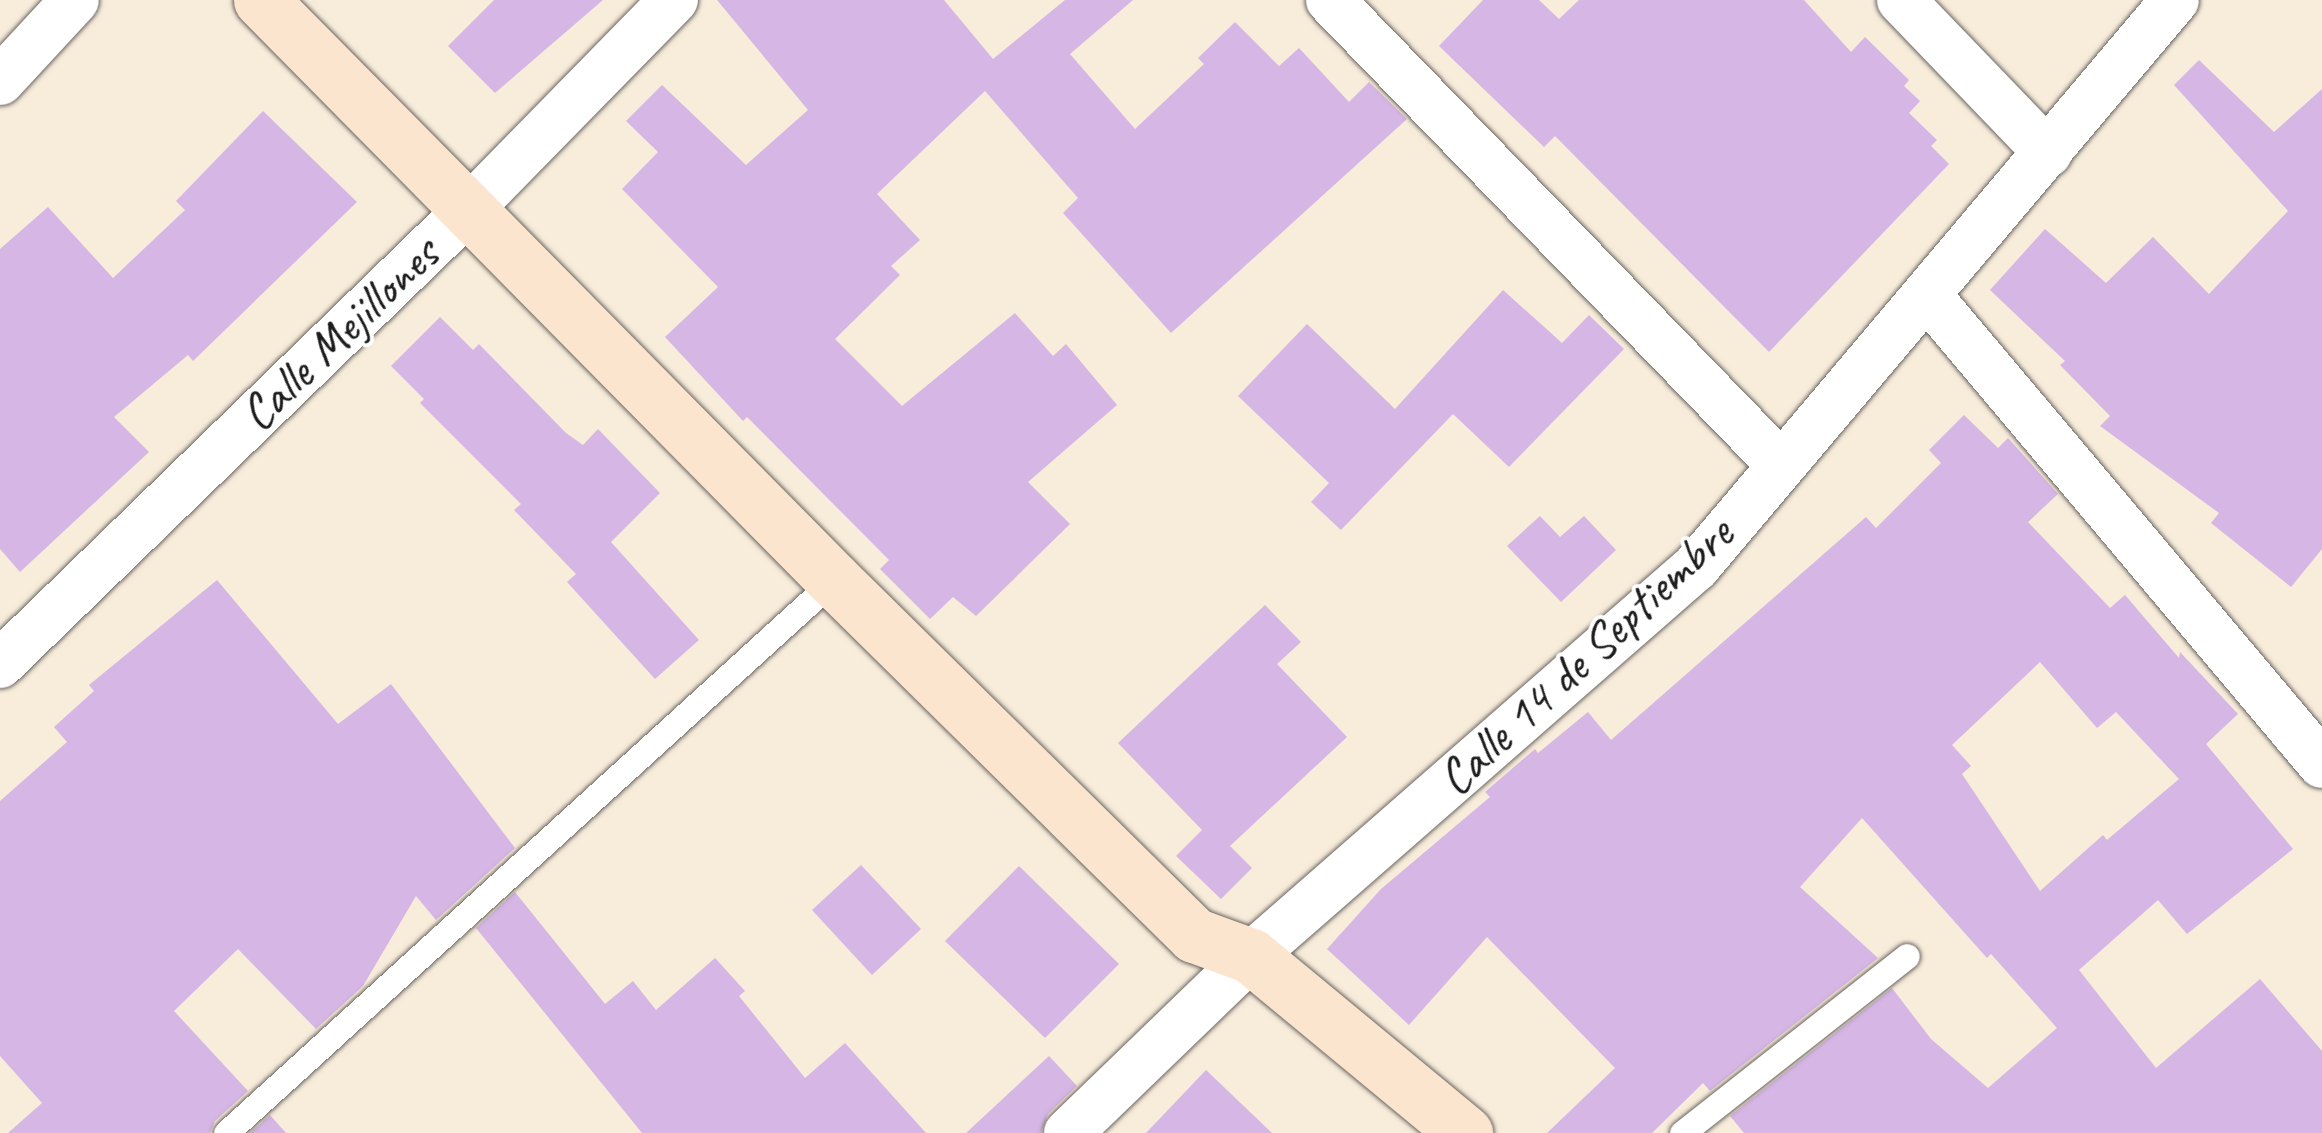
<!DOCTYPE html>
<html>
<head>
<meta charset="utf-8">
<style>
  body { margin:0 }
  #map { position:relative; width:2322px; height:1133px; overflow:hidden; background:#f8ecdb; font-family:Caveat,sans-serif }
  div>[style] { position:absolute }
  .building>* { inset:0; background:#d5b6e5 }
  .roads { filter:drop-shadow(0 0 2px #69655f) drop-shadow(0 0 2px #69655f) }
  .lane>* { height:25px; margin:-12.5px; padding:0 12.5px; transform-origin:12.5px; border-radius:12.5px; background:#fff }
  .street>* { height:48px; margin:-24px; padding:0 24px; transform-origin:24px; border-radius:24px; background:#fff }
  .secondary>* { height:55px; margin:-27.5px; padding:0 27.5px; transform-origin:27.5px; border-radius:27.5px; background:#fbe5cf }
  span { translate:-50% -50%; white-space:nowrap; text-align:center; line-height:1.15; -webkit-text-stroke:8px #fff; paint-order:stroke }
  .street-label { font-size:50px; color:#1c1c1c }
</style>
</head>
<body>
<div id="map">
  <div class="building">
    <div style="clip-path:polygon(494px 0,603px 0,495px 93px,448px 46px)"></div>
    <div style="clip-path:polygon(717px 0,944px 0,993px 59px,1065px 0,1133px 0,1070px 54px,1135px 129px,1204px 64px,1198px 58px,1235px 22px,1279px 66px,1299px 48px,1349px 102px,1369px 82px,1407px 119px,1171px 333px,1063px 213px,1078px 198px,985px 91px,877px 194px,920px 240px,891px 266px,900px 275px,835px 339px,902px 406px,1015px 313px,1053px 356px,1066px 344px,1117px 405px,1028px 482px,1070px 524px,976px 616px,953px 597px,930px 619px,880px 569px,889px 560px,747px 417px,743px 421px,665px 337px,718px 287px,622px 189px,658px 152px,626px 121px,662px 85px,746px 165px,808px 110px)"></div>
    <div style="clip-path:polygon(1483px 0,1539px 0,1559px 19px,1579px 0,1804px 0,1851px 52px,1865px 37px,1909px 80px,1904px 86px,1920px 101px,1909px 113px,1937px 140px,1931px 146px,1949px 164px,1769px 352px,1555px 136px,1544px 147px,1439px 46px)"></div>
    <div style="clip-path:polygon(2199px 60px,2274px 132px,2322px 89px,2322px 549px,2291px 587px,2211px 523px,2219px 513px,2100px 426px,2110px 416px,2060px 365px,2065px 361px,1990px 290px,2045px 229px,2106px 283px,2153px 237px,2209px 294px,2288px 211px,2174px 85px)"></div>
    <div style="clip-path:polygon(263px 111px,357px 202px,193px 361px,188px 355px,114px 417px,149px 452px,20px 572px,0 549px,0 249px,48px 207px,113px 278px,185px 210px,176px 201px)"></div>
    <div style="clip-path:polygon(1503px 290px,1562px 343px,1589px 315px,1624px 349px,1509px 467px,1453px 414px,1341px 530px,1311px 502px,1329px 483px,1238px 396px,1307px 324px,1395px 409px)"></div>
    <div style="clip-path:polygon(440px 317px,473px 350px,479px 344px,566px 433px,583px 445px,598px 429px,660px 493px,611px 542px,699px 640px,655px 679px,567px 582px,576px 574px,514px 510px,521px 504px,420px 403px,424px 399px,391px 366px)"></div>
    <div style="clip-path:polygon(evenodd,1964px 415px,1998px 448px,2008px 438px,2058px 494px,2028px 522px,2110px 608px,2125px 595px,2179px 658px,2180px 652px,2238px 714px,2206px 744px,2293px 849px,2187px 934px,2158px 900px,2079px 970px,2156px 1068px,2260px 979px,2322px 1051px,2322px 1133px,1744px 1133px,1730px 1116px,1892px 988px,1931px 1039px,1988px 1088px,2057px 1028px,1991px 954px,1987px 958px,1862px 818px,1800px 887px,1878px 958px,1710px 1091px,1703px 1083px,1652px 1133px,1547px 1133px,1615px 1068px,1487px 937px,1409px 1025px,1327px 949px,1381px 889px,1490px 797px,1485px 792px,1535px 749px,1538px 753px,1588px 712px,1611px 740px,1866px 517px,1876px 528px,1941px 463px,1929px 450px,1964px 415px,2040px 662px,2097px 728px,2116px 712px,2179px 779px,2107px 840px,2103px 835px,2040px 891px,1962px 774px,1971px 766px,1952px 745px,2040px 662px)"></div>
    <div style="clip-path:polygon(1540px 516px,1560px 537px,1584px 516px,1616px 550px,1561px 602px,1507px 546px)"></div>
    <div style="clip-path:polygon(217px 580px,338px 724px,391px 684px,515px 848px,436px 920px,416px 896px,363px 986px,316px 1029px,238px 949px,174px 1011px,248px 1091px,215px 1121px,210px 1133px,8px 1133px,42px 1103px,0 1056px,0 801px,67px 742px,54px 727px,94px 691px,89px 685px)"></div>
    <div style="clip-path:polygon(1265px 605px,1301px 642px,1277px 664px,1347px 737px,1230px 846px,1252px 868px,1221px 899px,1176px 856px,1202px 830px,1118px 743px)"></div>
    <div style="clip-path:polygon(861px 865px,921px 929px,872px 975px,812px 910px)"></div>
    <div style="clip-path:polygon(1019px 866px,1119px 964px,1045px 1038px,945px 941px)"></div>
    <div style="clip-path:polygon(515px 892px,605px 1004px,633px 981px,656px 1010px,715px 958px,745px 991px,739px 996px,805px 1078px,845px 1043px,926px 1133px,642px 1133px,476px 928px)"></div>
    <div style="clip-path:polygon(1049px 1056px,1077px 1086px,1048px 1114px,1041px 1133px,966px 1133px)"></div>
    <div style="clip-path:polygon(1206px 1070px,1272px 1133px,1146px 1133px)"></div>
    <div style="clip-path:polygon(270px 1115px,286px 1133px,250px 1133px)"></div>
  </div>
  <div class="roads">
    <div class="lane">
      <div style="left:226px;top:1133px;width:822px;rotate:-42.29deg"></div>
      <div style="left:1682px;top:1133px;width:286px;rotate:-38.2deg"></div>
    </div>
    <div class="street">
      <div style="left:1330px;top:0;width:648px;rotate:45.88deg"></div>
      <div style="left:1901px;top:0;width:212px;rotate:46.1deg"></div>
      <div style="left:0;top:81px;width:110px;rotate:-47.2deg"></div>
      <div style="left:1927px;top:295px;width:613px;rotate:49.9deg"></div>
      <div style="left:0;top:664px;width:653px;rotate:-44.13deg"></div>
      <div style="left:469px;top:209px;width:293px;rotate:-45.6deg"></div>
      <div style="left:1068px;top:1133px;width:255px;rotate:-44deg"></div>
      <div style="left:1251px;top:956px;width:591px;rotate:-41.16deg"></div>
      <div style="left:1696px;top:567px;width:742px;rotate:-49.81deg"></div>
    </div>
    <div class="secondary">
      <div style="left:261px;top:0;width:815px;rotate:45.35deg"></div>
      <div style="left:834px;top:580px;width:506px;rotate:44.6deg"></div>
      <div style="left:1194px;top:935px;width:61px;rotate:20.2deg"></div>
      <div style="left:1251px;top:956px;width:278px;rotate:39.6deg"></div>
    </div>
  </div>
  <div class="street-label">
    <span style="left:339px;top:334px;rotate:-44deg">Calle Mejillones</span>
    <span style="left:1585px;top:656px;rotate:-43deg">Calle 14 de Septiembre</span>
  </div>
</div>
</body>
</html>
